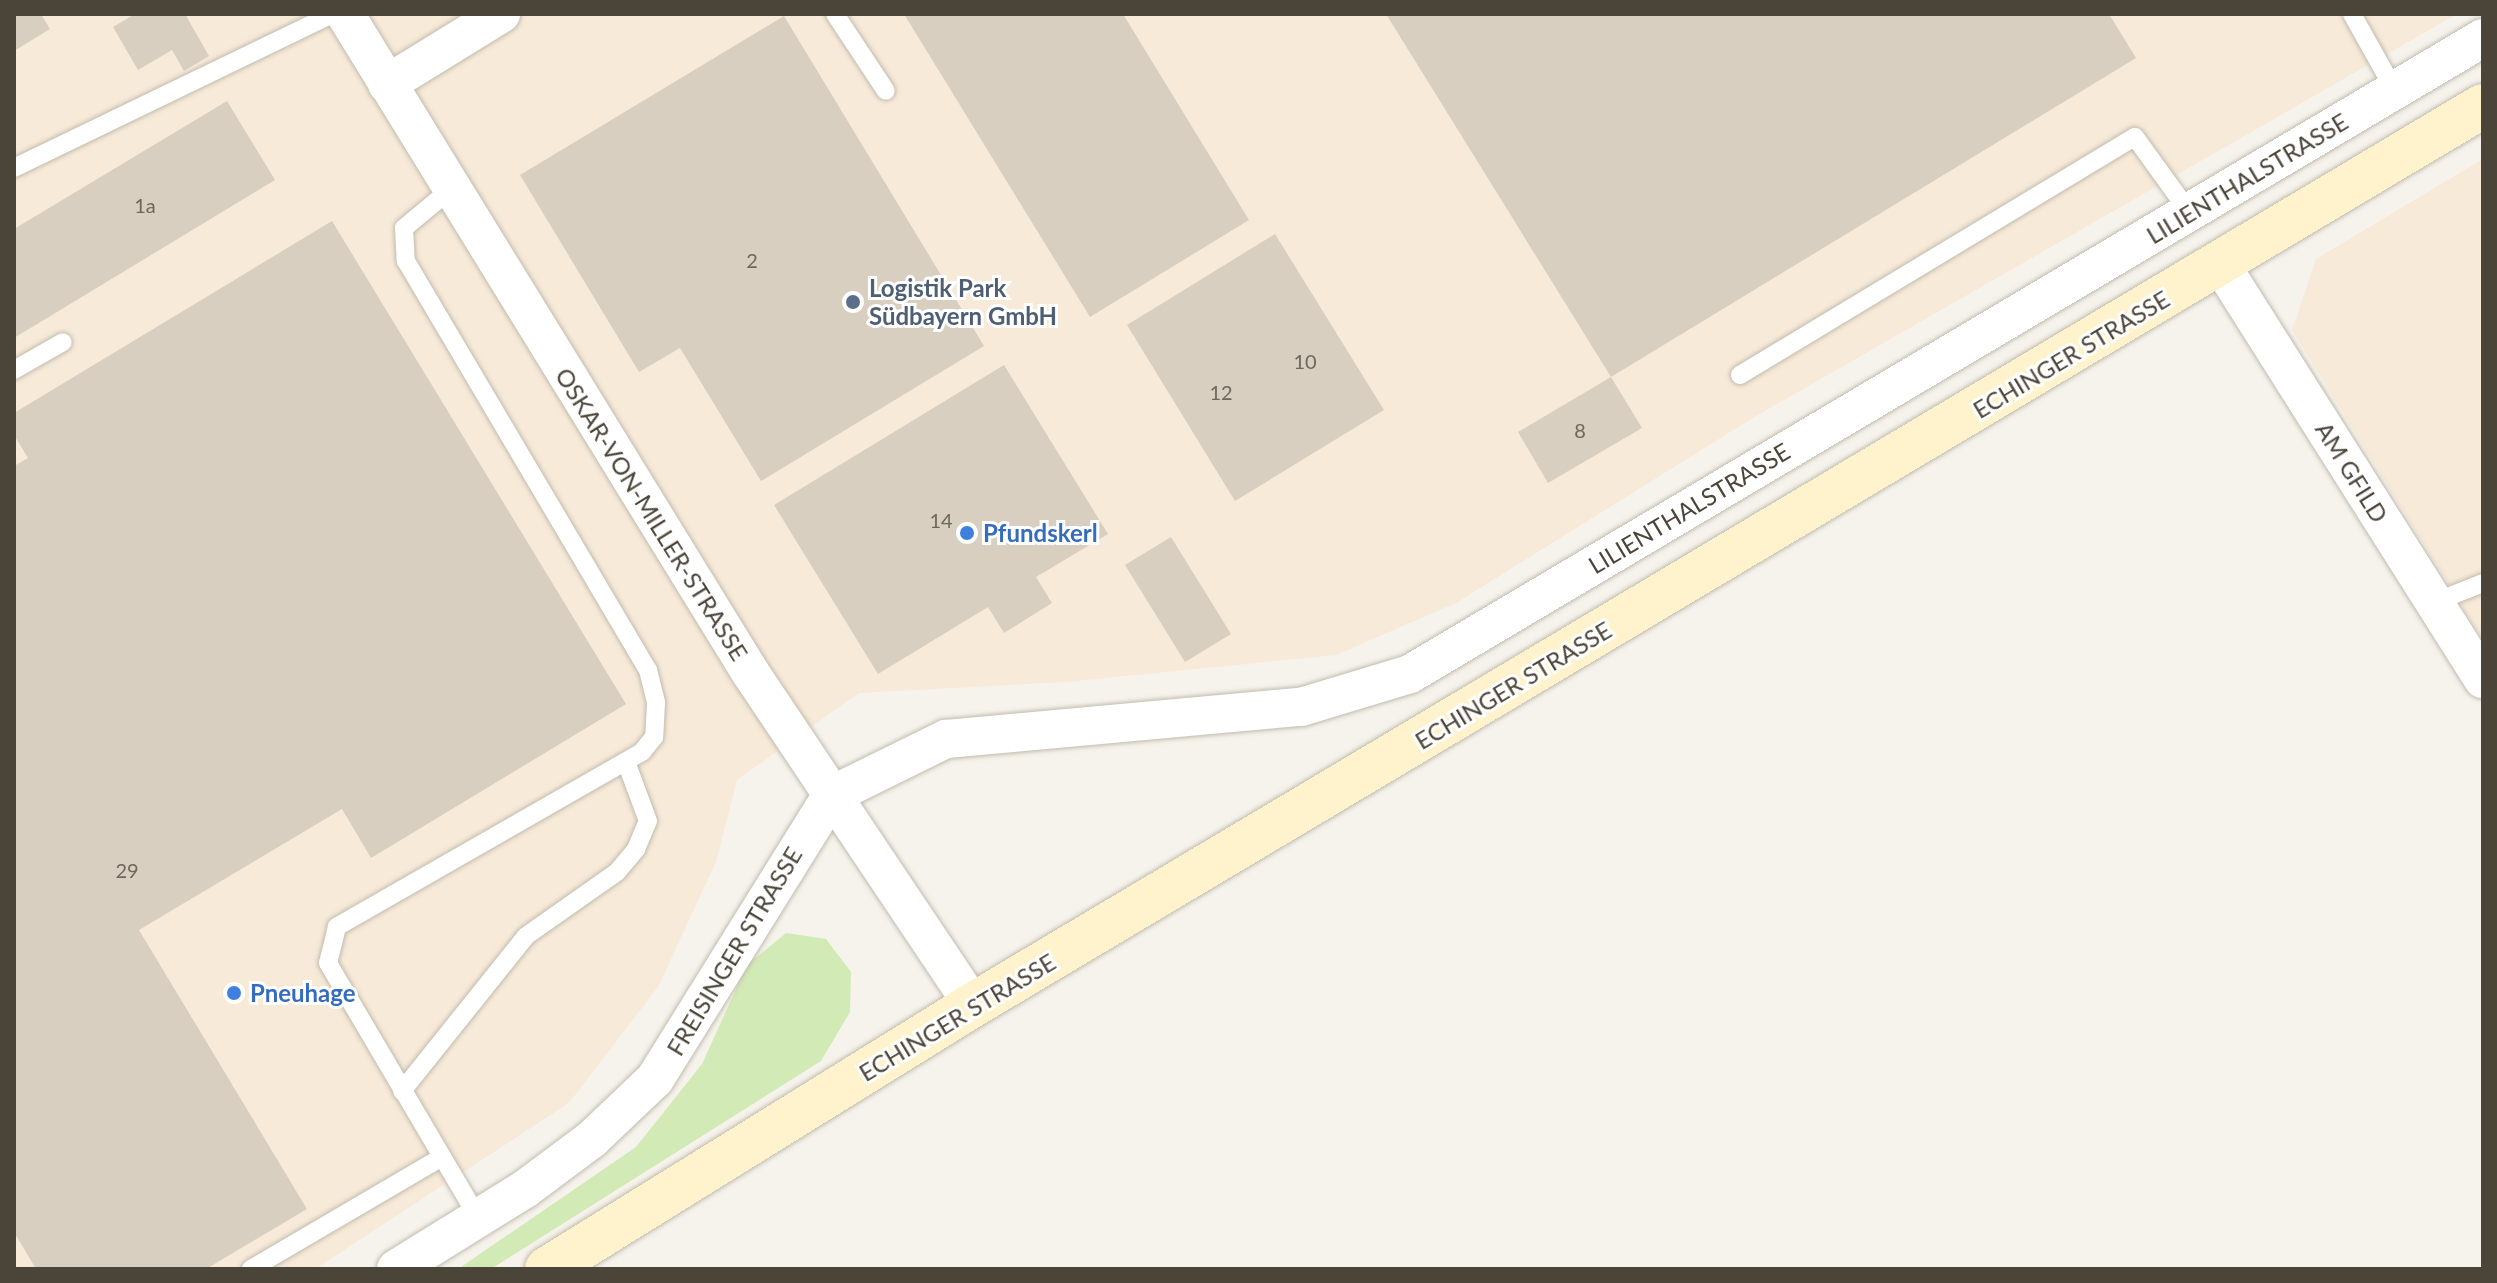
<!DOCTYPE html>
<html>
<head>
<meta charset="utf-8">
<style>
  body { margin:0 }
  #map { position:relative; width:2497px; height:1283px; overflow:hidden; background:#f6f3ec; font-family:Lato,sans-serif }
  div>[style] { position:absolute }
  .commercial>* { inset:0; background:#f7ead8 }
  .green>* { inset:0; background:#d2eab5 }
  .building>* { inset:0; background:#d8cfc1 }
  .roads { filter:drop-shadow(0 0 2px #c2bbae) drop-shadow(0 0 2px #c2bbae) }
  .lane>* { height:18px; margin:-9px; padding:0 9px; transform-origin:9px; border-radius:9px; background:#fff }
  .street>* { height:38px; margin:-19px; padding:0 19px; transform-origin:19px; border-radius:19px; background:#fff }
  .secondary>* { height:44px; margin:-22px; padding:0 22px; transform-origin:22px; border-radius:22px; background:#fff3cd }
  .dots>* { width:22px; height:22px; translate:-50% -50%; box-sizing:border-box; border:4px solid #fff; border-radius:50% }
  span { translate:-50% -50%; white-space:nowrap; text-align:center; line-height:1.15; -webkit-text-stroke:6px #fff; paint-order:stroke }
  .number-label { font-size:20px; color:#6e675b }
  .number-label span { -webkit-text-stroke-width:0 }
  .street-label { font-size:24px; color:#4b4439 }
  .service-label { font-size:24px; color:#4e5e75; font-weight:700 }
  .left { translate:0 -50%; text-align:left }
  .shop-label { font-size:24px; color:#366cbe; font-weight:700 }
  .frame { position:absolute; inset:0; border:16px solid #4b4439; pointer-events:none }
</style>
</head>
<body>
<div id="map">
  <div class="commercial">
    <div style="clip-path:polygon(14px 14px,2457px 14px,1751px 419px,1456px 603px,1336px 655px,1065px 682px,859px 693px,737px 780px,716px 862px,658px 987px,569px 1103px,315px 1269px,14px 1269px)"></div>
    <div style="clip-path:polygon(2483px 159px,2483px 640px,2292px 330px,2316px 259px)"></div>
  </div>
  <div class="green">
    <div style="clip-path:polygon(786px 933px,826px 939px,851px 972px,850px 1012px,821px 1061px,491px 1269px,458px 1269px,636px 1147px,702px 1064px,747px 965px)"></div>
  </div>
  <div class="building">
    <div style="clip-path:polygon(14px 14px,41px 14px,50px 29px,14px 51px)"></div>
    <div style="clip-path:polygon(135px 14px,185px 14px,209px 56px,184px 71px,172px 50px,138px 70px,113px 27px)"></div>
    <div style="clip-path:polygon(904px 14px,1123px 14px,1249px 220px,1090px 317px)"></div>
    <div style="clip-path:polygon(1386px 14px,2109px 14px,2136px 58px,1611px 377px)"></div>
    <div style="clip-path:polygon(784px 16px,984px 346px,761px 481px,680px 348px,639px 372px,520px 175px)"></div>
    <div style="clip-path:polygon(227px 101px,275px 180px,14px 338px,14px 229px)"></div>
    <div style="clip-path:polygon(332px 221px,626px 704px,371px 858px,342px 809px,139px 930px,307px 1209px,206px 1269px,36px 1269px,14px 1232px,14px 466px,28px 458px,14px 435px,14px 413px)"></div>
    <div style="clip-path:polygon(1275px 234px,1384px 410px,1235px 501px,1127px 325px)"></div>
    <div style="clip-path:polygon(1004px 365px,1108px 534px,1036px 577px,1052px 603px,1004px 633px,988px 607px,878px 674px,774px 505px)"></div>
    <div style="clip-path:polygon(1611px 377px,1642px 428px,1548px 483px,1518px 432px)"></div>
    <div style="clip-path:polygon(1171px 537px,1231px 634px,1185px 662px,1125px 565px)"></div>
  </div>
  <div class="roads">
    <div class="lane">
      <div style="left:835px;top:14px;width:92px;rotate:56.5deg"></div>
      <div style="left:2352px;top:14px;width:88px;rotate:60.8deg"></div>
      <div style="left:14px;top:168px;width:354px;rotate:-25.8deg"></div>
      <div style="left:451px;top:189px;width:61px;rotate:140.3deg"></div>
      <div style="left:404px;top:228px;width:33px;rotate:87deg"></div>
      <div style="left:406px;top:261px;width:475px;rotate:59.4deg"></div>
      <div style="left:648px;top:670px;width:34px;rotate:76deg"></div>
      <div style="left:656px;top:703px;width:34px;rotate:93deg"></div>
      <div style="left:654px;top:737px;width:19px;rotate:129deg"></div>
      <div style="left:642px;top:752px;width:352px;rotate:150.2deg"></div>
      <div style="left:337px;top:927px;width:37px;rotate:104deg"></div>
      <div style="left:328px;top:963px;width:296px;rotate:59.5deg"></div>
      <div style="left:14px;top:370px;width:56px;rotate:-29.7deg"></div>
      <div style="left:1740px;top:375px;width:461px;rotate:-31.1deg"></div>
      <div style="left:2135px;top:137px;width:92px;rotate:54.2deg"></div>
      <div style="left:2435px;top:602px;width:52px;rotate:-21.6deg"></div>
      <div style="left:402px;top:1091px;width:198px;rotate:-51.3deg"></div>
      <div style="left:526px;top:936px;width:111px;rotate:-35.1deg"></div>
      <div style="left:617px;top:872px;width:30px;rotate:-50deg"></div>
      <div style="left:636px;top:849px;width:30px;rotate:-67deg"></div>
      <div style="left:648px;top:821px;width:63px;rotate:-110.4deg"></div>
      <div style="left:251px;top:1269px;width:221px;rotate:-30.4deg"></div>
    </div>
    <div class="street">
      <div style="left:345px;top:14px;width:773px;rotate:58.39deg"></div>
      <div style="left:750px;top:672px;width:401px;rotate:56.2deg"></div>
      <div style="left:387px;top:84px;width:134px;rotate:-31.6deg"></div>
      <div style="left:2221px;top:265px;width:490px;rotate:57.7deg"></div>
      <div style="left:396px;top:1269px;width:152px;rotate:-31.8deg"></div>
      <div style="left:525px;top:1189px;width:84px;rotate:-36.7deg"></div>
      <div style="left:592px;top:1139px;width:87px;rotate:-43.6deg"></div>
      <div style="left:655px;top:1079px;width:335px;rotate:-58.1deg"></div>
      <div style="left:832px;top:795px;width:127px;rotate:-26.2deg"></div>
      <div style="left:946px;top:739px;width:356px;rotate:-5.2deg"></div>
      <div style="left:1301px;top:707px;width:114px;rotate:-16.8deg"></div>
      <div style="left:1410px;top:674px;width:1247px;rotate:-30.66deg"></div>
    </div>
    <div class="secondary">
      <div style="left:547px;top:1269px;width:501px;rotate:-31.79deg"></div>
      <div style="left:973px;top:1005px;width:1757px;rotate:-30.77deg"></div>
    </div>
  </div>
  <div class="dots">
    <div style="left:853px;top:302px;background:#5c6f8a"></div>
    <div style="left:967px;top:533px;background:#3f7fe0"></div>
    <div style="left:234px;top:993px;background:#3f7fe0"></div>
  </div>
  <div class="number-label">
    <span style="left:145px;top:205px">1a</span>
    <span style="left:752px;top:260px">2</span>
    <span style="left:1305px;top:361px">10</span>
    <span style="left:1221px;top:392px">12</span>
    <span style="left:1580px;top:430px">8</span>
    <span style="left:941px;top:520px">14</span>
    <span style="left:127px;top:870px">29</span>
  </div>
  <div class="street-label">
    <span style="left:2247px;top:178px;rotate:-31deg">LILIENTHALSTRASSE</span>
    <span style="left:2071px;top:354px;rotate:-31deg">ECHINGER STRASSE</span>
    <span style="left:2352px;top:472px;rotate:58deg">AM GFILD</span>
    <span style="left:1689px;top:508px;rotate:-31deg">LILIENTHALSTRASSE</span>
    <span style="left:652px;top:514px;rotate:58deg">OSKAR-VON-MILLER-STRASSE</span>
    <span style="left:1513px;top:685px;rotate:-31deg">ECHINGER STRASSE</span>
    <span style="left:734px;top:951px;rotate:-59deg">FREISINGER STRASSE</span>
    <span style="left:957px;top:1017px;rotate:-31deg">ECHINGER STRASSE</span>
  </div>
  <div class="service-label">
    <span class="left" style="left:869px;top:302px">Logistik Park<br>Südbayern GmbH</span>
  </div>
  <div class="shop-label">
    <span class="left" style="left:983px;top:533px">Pfundskerl</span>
    <span class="left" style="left:250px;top:993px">Pneuhage</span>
  </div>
  <div class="frame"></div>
</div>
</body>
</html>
